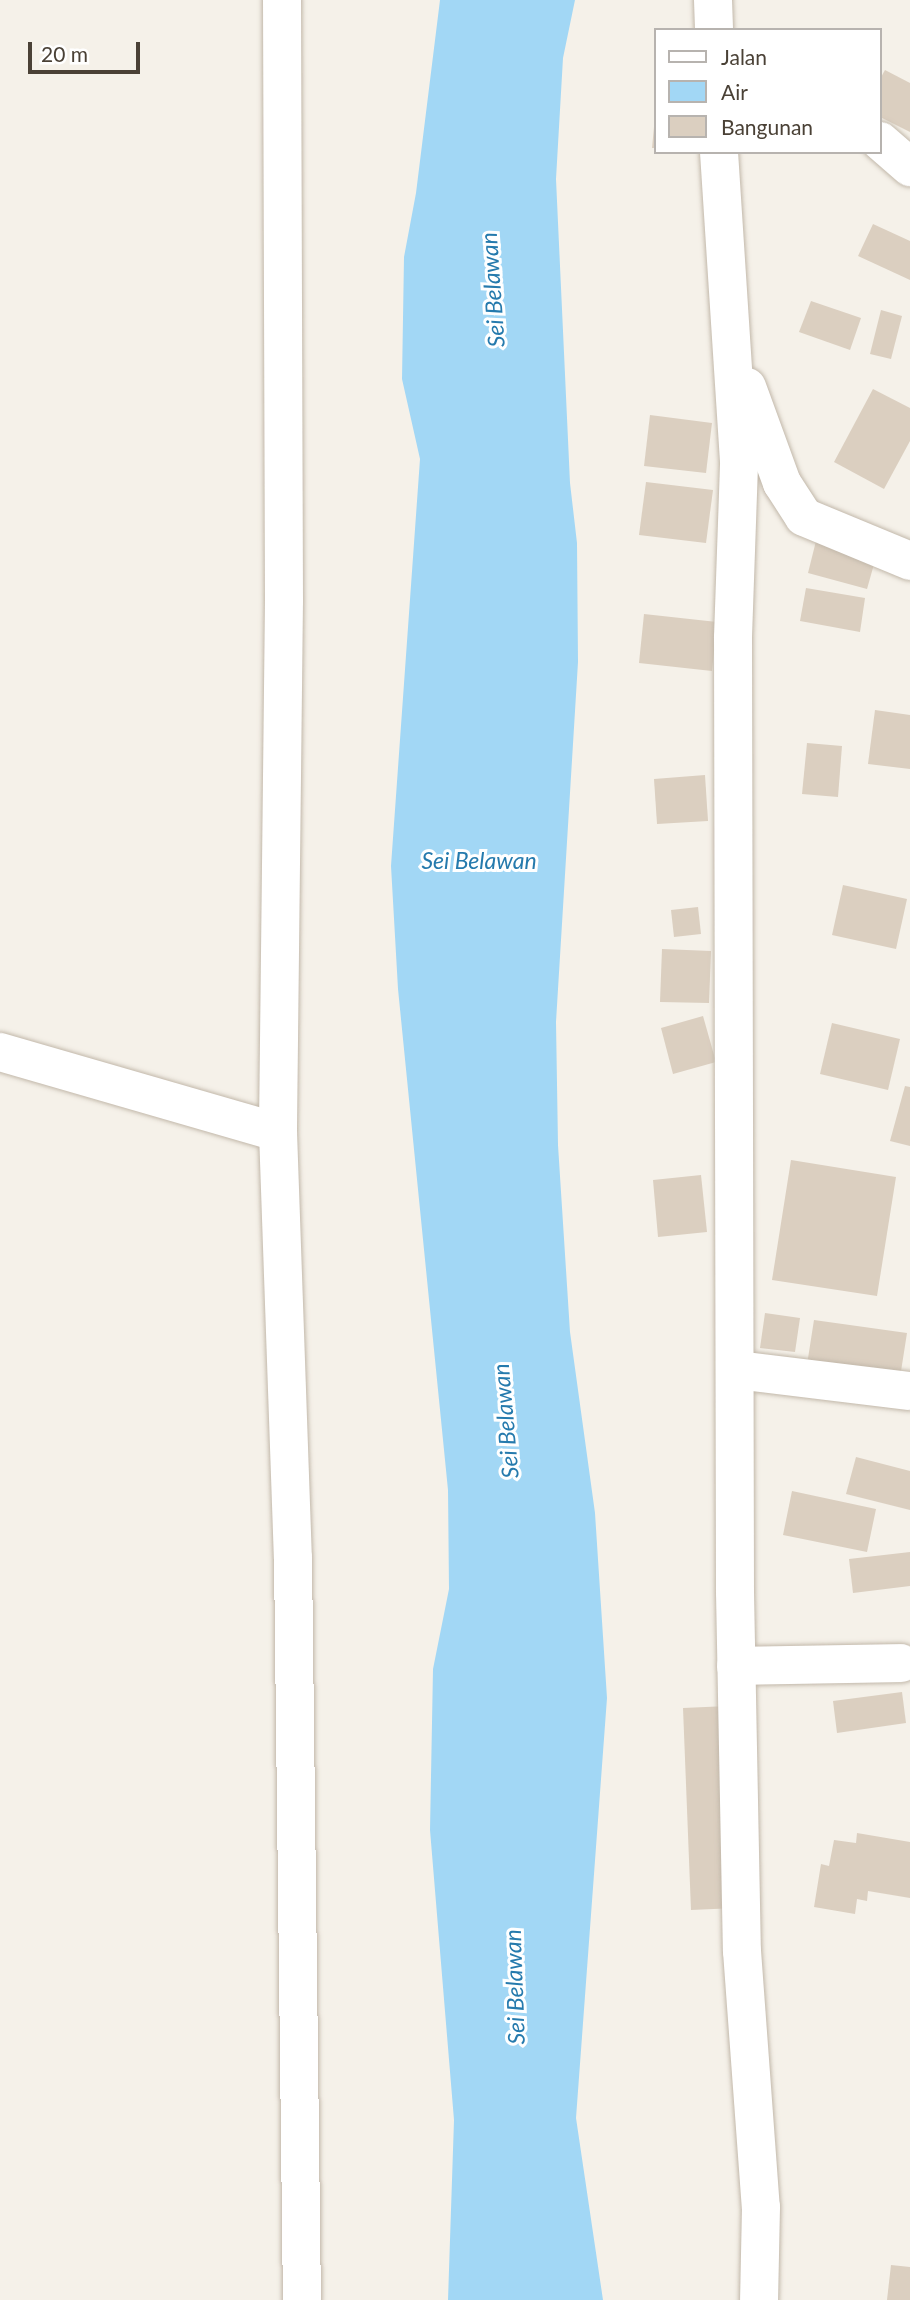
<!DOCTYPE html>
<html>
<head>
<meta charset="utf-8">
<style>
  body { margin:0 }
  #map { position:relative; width:910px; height:2300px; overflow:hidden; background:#f5f1e9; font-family:Lato,sans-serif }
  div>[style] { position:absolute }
  .water>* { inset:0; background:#a2d7f5 }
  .building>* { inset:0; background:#dbcfc0 }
  .roads { filter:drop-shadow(0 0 2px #c2b8aa) drop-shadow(0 0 2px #c2b8aa) }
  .street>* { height:38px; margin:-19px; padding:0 19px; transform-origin:19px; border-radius:19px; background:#fff }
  span { translate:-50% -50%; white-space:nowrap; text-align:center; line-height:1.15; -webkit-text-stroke:6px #fff; paint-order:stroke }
  .water-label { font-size:23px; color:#257aad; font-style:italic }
  .legend { position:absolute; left:654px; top:28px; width:228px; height:126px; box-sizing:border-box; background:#fff; border:2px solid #b7b3af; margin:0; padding:9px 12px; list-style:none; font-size:21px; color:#4a4136 }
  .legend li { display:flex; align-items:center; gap:14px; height:35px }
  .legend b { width:35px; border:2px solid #b7b3af }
  .scale { position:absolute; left:28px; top:42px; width:112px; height:32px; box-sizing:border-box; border:4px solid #4a4136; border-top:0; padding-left:9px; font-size:21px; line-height:24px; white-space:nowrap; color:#4a4136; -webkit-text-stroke:5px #fff; paint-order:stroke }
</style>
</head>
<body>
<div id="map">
  <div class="water">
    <div style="clip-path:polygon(440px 0,575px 0,563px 58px,556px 179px,570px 483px,577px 543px,578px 662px,556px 1022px,558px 1145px,570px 1332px,595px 1513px,607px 1698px,576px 2118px,603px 2300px,448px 2300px,454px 2120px,430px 1830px,433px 1669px,449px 1589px,448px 1490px,398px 989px,391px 866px,420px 459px,402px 379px,404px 257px,416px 193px)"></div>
  </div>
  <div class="building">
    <div style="clip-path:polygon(885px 70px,910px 83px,910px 132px,880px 117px,880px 79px)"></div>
    <div style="clip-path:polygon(654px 127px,656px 127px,656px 148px,652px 148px)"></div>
    <div style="clip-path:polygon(873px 224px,910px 241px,910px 280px,858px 256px)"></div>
    <div style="clip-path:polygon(811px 301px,861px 318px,850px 350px,799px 332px)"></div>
    <div style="clip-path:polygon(881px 310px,902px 316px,891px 359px,870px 354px)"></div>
    <div style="clip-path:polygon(873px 389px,910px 408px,910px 441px,884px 489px,834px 462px)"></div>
    <div style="clip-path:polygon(650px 415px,712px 423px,706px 473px,644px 466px)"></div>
    <div style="clip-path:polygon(646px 482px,713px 490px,706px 543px,639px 535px)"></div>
    <div style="clip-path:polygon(816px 541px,876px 557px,867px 589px,808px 573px)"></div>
    <div style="clip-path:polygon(806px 588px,865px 598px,860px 632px,800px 621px)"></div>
    <div style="clip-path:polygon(644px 614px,717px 622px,712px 671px,639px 663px)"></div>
    <div style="clip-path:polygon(875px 710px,910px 715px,910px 769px,868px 764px)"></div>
    <div style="clip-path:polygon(807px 743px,842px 746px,838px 797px,802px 794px)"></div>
    <div style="clip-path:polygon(705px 775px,708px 821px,657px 824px,654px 779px)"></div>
    <div style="clip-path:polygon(843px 885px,907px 899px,896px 949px,832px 935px)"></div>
    <div style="clip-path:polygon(698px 907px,701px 934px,674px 937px,671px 910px)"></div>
    <div style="clip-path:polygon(662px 949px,711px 951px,709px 1003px,660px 1002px)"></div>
    <div style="clip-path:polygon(703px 1016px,716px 1062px,673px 1074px,661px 1028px)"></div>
    <div style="clip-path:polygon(832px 1023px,900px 1039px,888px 1090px,820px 1074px)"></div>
    <div style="clip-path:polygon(905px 1086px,910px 1087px,910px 1146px,890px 1141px)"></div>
    <div style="clip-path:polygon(791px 1160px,896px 1177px,877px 1296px,772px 1280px)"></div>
    <div style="clip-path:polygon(701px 1175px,707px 1232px,658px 1237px,653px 1180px)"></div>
    <div style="clip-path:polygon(765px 1313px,800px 1318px,795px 1352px,760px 1348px)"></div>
    <div style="clip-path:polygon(814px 1320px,907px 1333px,899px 1384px,806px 1371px)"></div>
    <div style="clip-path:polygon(856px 1457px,910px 1471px,910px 1510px,846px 1494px)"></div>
    <div style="clip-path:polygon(792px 1491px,876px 1509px,867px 1552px,783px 1535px)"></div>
    <div style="clip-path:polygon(910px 1552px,910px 1586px,853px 1593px,849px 1559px)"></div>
    <div style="clip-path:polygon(902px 1692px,906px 1723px,837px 1733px,833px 1701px)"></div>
    <div style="clip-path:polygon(728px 1706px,736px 1908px,691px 1910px,683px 1708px)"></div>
    <div style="clip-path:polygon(857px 1833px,910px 1842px,910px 1898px,868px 1891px,867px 1901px,857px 1899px,855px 1914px,814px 1907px,821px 1864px,829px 1866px,834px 1840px,856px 1843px)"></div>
    <div style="clip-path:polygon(891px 2265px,910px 2267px,910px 2300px,887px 2300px)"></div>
  </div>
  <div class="roads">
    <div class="street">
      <div style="left:282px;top:0;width:600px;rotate:89.81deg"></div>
      <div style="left:284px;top:600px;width:532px;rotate:90.65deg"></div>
      <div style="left:278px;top:1132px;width:426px;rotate:88deg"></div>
      <div style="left:293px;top:1558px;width:742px;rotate:89.31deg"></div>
      <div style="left:713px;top:0;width:30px;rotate:88deg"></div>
      <div style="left:880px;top:141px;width:40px;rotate:41deg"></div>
      <div style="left:719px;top:152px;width:314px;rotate:86.3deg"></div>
      <div style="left:739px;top:465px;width:173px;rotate:92deg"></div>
      <div style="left:733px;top:638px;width:954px;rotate:89.88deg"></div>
      <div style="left:735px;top:1592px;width:359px;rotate:88.9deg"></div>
      <div style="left:742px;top:1951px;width:257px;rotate:85.8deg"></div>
      <div style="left:761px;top:2207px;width:93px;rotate:91.2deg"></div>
      <div style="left:747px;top:387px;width:102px;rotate:70deg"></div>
      <div style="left:782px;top:483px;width:40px;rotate:57.1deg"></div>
      <div style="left:804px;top:517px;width:115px;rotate:22.5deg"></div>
      <div style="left:0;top:1052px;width:289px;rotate:16.1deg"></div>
      <div style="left:736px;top:1370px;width:175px;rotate:6.9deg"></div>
      <div style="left:736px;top:1666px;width:165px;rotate:-1deg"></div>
    </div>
  </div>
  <div class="water-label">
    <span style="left:492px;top:290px;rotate:-94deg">Sei Belawan</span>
    <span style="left:479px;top:860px">Sei Belawan</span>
    <span style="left:505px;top:1421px;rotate:-95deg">Sei Belawan</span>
    <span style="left:514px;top:1987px;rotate:-92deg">Sei Belawan</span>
  </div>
  <ul class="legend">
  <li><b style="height:9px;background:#fff"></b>Jalan</li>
  <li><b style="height:19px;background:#a2d7f5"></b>Air</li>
  <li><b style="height:19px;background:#dbcfc0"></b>Bangunan</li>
  </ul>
  <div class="scale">20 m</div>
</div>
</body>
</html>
